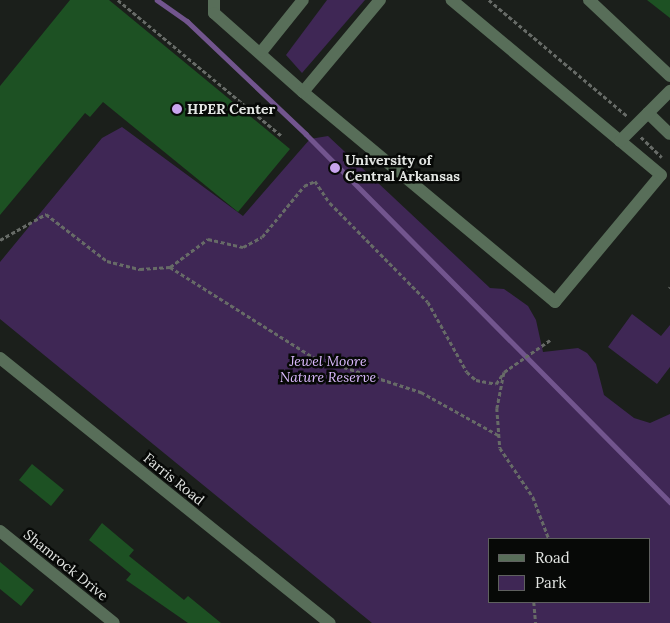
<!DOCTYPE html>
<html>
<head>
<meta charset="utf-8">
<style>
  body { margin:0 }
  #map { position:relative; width:670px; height:623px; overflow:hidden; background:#1b1f1b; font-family:Lora,serif }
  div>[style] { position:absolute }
  .green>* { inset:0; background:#3f2755 }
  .stream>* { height:4.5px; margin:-2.25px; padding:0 2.25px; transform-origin:2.25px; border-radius:2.25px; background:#72558e }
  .building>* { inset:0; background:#1d5123 }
  .path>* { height:2.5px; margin-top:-1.25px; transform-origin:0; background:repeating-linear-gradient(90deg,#676b67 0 4px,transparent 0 6.5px) }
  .minor>* { height:12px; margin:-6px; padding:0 6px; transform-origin:6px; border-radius:6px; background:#586e59 }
  .dots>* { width:14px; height:14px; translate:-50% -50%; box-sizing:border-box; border:2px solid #070907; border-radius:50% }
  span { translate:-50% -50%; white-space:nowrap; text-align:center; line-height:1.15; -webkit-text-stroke:5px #070907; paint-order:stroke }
  .poi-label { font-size:14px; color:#e2e5e2; font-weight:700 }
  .left { translate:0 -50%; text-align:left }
  .park-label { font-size:14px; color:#dcbbff; font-style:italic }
  .street-label { font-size:14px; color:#e2e5e2 }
  .legend { position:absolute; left:488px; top:538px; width:162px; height:65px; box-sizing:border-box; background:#070907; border:1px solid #5f615f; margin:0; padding:6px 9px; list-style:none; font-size:15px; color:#e2e5e2 }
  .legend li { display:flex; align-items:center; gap:10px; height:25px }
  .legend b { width:25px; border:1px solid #5f615f }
</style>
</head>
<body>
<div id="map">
  <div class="green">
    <div style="clip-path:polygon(327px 0,365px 0,302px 73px,286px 55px)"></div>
    <div style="clip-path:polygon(evenodd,122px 127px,243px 216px,310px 139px,328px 136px,490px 288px,504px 289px,528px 306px,536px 320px,543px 352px,578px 348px,587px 353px,596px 364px,604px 395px,634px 418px,650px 423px,670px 414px,670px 623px,372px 623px,0 319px,0 262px,102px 138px,122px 127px,649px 539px,649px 602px,489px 602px,489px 539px,649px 539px)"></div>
    <div style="clip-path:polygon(632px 314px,661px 336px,670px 325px,670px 367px,657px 384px,608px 347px)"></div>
  </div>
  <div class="stream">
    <div style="left:157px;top:0;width:37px;rotate:35deg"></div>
    <div style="left:187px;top:21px;width:164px;rotate:43.5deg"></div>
    <div style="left:306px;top:134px;width:518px;rotate:45.31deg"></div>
  </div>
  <div class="building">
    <div style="clip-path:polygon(70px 0,109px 0,290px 149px,238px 212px,103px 102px,90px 117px,85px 113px,0 215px,0 86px)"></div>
    <div style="clip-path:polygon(647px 0,670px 0,670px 18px)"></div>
    <div style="clip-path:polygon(32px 464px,64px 490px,51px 506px,19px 480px)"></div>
    <div style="clip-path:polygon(102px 523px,134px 550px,129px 556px,184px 600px,188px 596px,221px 623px,188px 623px,126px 580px,131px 574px,89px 540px)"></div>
    <div style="clip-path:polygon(0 562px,34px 590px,21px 606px,0 589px)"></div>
  </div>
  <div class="path">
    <div style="left:118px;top:0;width:213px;rotate:39.7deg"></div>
    <div style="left:489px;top:0;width:180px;rotate:40deg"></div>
    <div style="left:641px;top:137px;width:29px;rotate:44deg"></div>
    <div style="left:0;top:240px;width:53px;rotate:-29.5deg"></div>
    <div style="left:46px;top:214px;width:77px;rotate:37.6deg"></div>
    <div style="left:107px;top:261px;width:34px;rotate:14deg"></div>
    <div style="left:140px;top:269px;width:30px;rotate:-4deg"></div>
    <div style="left:170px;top:267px;width:169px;rotate:32.2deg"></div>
    <div style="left:313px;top:357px;width:114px;rotate:18deg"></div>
    <div style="left:421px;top:392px;width:90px;rotate:29.1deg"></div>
    <div style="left:170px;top:267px;width:47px;rotate:-36.4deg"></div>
    <div style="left:208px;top:239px;width:36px;rotate:13deg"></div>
    <div style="left:243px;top:247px;width:21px;rotate:-28deg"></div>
    <div style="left:262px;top:237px;width:66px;rotate:-50.5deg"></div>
    <div style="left:304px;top:186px;width:12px;rotate:-24deg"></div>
    <div style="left:315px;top:181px;width:27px;rotate:56deg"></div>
    <div style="left:330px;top:203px;width:139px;rotate:45.3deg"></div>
    <div style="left:428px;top:302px;width:80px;rotate:60.9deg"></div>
    <div style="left:467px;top:372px;width:12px;rotate:42deg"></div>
    <div style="left:476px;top:380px;width:20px;rotate:11deg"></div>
    <div style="left:496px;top:384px;width:14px;rotate:-56deg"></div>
    <div style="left:504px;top:372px;width:56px;rotate:-34.8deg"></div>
    <div style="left:669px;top:288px;width:1px;rotate:-45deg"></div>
    <div style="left:504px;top:373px;width:36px;rotate:101deg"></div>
    <div style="left:497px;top:408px;width:40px;rotate:85.7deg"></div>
    <div style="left:500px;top:448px;width:59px;rotate:56deg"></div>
    <div style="left:533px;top:497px;width:45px;rotate:69.1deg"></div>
    <div style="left:534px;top:602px;width:21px;rotate:85deg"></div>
  </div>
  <div class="minor">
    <div style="left:214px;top:0;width:13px;rotate:90deg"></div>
    <div style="left:214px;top:13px;width:119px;rotate:41.6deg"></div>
    <div style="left:303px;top:92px;width:328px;rotate:39.8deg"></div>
    <div style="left:555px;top:302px;width:165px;rotate:-50.2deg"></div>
    <div style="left:661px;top:175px;width:273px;rotate:-140.1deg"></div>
    <div style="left:589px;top:0;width:111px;rotate:43.2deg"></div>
    <div style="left:262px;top:51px;width:65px;rotate:-51.2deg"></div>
    <div style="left:303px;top:92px;width:120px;rotate:-50.1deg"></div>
    <div style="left:648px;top:113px;width:30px;rotate:44deg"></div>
    <div style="left:620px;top:141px;width:71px;rotate:-45deg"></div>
    <div style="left:0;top:358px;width:423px;rotate:38.8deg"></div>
    <div style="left:0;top:531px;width:146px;rotate:38.9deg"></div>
  </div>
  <div class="dots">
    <div style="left:177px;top:109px;background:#c9a5ee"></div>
    <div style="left:335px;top:168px;background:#c9a5ee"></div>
  </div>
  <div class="poi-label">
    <span class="left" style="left:187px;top:109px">HPER Center</span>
    <span class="left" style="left:345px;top:168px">University of<br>Central Arkansas</span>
  </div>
  <div class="park-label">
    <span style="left:328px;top:369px">Jewel Moore<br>Nature Reserve</span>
  </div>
  <div class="street-label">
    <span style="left:174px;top:479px;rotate:39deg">Farris Road</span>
    <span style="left:66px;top:565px;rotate:39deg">Shamrock Drive</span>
  </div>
  <ul class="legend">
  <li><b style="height:6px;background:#586e59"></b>Road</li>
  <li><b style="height:14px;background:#3f2755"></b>Park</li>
  </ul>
</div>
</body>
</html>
